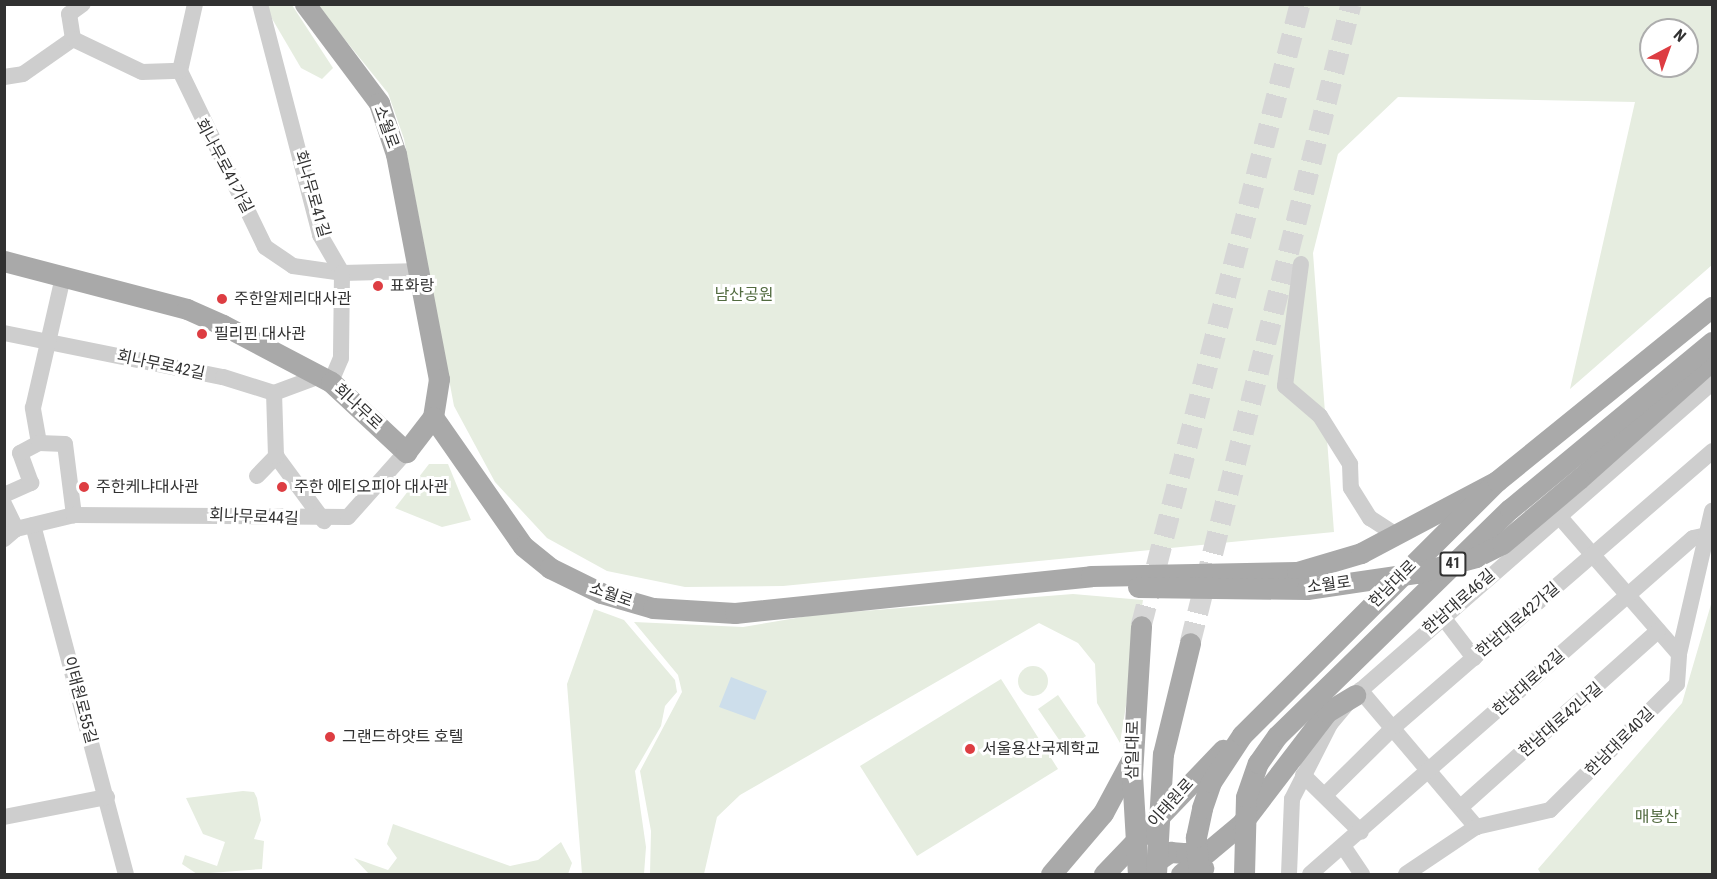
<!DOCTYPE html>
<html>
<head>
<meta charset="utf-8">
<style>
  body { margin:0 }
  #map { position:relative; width:1717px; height:879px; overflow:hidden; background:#fff; font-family:"Roboto Condensed","Noto Sans KR",sans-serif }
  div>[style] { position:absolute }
  .green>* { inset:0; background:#e6ede0 }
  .round { border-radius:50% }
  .water>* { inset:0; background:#cddeeb }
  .major-tunnel>* { height:21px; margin-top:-10.5px; transform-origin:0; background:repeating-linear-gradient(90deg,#d6d6d6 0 21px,transparent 0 31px) }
  .minor>* { height:16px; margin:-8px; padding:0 8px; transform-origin:8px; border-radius:8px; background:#cecece }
  .major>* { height:21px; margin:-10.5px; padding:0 10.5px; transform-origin:10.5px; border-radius:10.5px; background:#a9a9a9 }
  .major-bridge>* { height:21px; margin:-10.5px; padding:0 10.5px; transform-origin:10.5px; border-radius:10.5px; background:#a9a9a9 }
  .dots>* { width:16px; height:16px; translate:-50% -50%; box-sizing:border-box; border:3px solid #fff; border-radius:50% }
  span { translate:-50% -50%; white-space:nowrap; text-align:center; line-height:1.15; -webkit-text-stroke:6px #fff; paint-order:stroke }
  .shield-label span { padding:2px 4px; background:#fff; border:2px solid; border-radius:4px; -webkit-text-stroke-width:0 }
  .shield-label { font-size:15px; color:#313131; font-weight:700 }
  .street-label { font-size:16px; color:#313131 }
  .poi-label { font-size:16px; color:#313131 }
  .left { translate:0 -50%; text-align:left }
  .park-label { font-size:16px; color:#526b40 }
  .frame { position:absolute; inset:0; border:6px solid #313131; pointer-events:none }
  .north { position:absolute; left:1639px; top:18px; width:60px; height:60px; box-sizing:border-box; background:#fff; border:2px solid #adadad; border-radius:50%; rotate:41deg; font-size:16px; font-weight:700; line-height:24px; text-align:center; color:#313131 }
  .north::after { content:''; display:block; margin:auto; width:21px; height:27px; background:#dd3d42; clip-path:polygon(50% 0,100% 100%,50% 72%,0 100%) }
</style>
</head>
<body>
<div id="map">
  <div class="green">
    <div style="clip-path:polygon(264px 5px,292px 5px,333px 68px,322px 79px,301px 68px)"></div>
    <div style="clip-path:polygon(evenodd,317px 5px,1712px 5px,1712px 265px,1570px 389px,1635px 102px,1398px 97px,1338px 154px,1313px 253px,1334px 532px,783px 586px,685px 587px,607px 571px,547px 538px,495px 482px,454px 406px,404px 139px,388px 93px,317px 5px,1651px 30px,1687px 30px,1687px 66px,1651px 66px,1651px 30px)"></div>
    <div style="clip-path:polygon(429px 464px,448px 464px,471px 520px,442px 527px,395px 508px)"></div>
    <div style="clip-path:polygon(1073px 594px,1143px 600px,1120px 743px,1097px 703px,1095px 664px,1078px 643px,1039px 623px,740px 795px,717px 817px,704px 874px,650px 874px,651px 831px,640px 771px,682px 692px,678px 675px,634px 622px,743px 627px,814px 615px)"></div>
    <div style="clip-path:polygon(1712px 601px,1712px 874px,1541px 874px,1538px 869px,1682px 703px)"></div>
    <div style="clip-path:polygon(594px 609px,624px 620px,675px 680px,677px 692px,665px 706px,661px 726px,635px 771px,646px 847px,644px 874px,582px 874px,567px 684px)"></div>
    <div class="round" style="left:1018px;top:666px;width:30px;height:30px"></div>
    <div style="clip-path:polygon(1001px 679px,1058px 769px,917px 856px,860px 766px)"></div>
    <div style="clip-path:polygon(1058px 695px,1086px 736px,1066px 750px,1038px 709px)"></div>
    <div style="clip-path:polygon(243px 791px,254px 792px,257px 798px,261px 820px,254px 839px,264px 841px,262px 869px,197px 874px,182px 864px,185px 855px,217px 866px,225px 842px,203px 834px,186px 798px)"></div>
    <div style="clip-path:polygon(393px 824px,510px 866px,538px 860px,561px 842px,572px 863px,568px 874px,369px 874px,354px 858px,388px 870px,397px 858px,387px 844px)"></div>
  </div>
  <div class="water">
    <div style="clip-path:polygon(731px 677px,767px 691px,755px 720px,719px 707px)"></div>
  </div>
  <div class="major-tunnel">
    <div style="left:1141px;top:626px;width:642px;rotate:-75.66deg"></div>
    <div style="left:1190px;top:643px;width:659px;rotate:-75.86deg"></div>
  </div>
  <div class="minor">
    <div style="left:195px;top:4px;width:69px;rotate:102.6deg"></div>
    <div style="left:180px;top:71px;width:195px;rotate:64.2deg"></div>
    <div style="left:265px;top:247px;width:34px;rotate:34deg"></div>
    <div style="left:293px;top:266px;width:49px;rotate:8.1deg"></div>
    <div style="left:342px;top:273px;width:79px;rotate:-1.5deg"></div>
    <div style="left:260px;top:4px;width:239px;rotate:75.4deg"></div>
    <div style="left:320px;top:235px;width:44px;rotate:59.9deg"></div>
    <div style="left:342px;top:273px;width:85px;rotate:90.7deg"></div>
    <div style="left:341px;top:358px;width:26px;rotate:113deg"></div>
    <div style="left:73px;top:39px;width:25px;rotate:-99deg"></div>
    <div style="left:69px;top:14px;width:17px;rotate:-36deg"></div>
    <div style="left:4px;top:77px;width:19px;rotate:-9deg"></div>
    <div style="left:23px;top:74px;width:61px;rotate:-35deg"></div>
    <div style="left:73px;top:39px;width:76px;rotate:25.6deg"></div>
    <div style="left:142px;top:72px;width:38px;rotate:-2deg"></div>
    <div style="left:1301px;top:264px;width:123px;rotate:97.5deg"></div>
    <div style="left:1285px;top:386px;width:46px;rotate:40.6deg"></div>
    <div style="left:1320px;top:416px;width:57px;rotate:58deg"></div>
    <div style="left:1350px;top:464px;width:24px;rotate:88deg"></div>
    <div style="left:1351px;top:488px;width:36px;rotate:58deg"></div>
    <div style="left:1370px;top:518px;width:33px;rotate:33deg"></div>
    <div style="left:4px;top:333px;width:223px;rotate:11.4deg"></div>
    <div style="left:223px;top:377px;width:53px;rotate:17.4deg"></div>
    <div style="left:274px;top:393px;width:46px;rotate:-20.4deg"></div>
    <div style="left:39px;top:443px;width:36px;rotate:-100deg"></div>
    <div style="left:33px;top:408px;width:130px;rotate:-77.1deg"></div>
    <div style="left:276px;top:456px;width:81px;rotate:53.6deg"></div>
    <div style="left:257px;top:476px;width:28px;rotate:-46deg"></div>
    <div style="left:276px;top:456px;width:63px;rotate:-91.8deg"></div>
    <div style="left:4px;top:495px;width:30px;rotate:-24deg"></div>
    <div style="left:31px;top:483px;width:32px;rotate:-110deg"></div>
    <div style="left:20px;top:453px;width:21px;rotate:-28deg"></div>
    <div style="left:39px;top:443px;width:26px;rotate:2deg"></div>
    <div style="left:65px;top:444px;width:72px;rotate:82.8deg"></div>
    <div style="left:4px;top:504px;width:28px;rotate:64deg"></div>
    <div style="left:16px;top:529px;width:11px;rotate:170deg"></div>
    <div style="left:1558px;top:515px;width:184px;rotate:49deg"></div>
    <div style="left:33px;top:525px;width:361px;rotate:75.1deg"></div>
    <div style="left:4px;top:539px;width:16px;rotate:-40deg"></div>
    <div style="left:16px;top:529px;width:60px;rotate:-13.6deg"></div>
    <div style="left:74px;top:515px;width:274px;rotate:0.4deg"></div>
    <div style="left:348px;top:517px;width:87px;rotate:-48.3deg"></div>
    <div style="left:1442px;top:616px;width:53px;rotate:52.7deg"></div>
    <div style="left:1360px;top:690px;width:180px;rotate:49.7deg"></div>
    <div style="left:1303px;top:775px;width:81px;rotate:44.5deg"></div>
    <div style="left:1327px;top:793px;width:95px;rotate:-44.6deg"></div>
    <div style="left:1395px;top:726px;width:420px;rotate:-40.9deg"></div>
    <div style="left:1462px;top:806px;width:263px;rotate:-41.8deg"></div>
    <div style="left:4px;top:817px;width:105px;rotate:-11deg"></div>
    <div style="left:1343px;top:846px;width:34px;rotate:56deg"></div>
    <div style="left:1289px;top:874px;width:75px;rotate:-87.7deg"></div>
    <div style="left:1292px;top:799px;width:84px;rotate:-63.1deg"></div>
    <div style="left:1330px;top:724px;width:35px;rotate:-50deg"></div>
    <div style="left:1353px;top:697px;width:477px;rotate:-41.2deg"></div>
    <div style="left:1310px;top:874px;width:509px;rotate:-41.26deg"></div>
    <div style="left:1693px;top:538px;width:14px;rotate:-12deg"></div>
    <div style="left:1406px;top:874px;width:84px;rotate:-33.9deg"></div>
    <div style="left:1476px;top:827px;width:76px;rotate:-12.9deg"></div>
    <div style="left:1550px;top:810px;width:179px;rotate:-44.8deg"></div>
    <div style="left:1677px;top:684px;width:30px;rotate:-86deg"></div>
    <div style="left:1679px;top:654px;width:147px;rotate:-77deg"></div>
  </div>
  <div class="major">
    <div style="left:305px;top:4px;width:124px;rotate:53.2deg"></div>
    <div style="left:379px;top:103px;width:54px;rotate:71.6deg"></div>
    <div style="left:396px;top:154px;width:229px;rotate:79.2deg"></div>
    <div style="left:439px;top:379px;width:38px;rotate:99deg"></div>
    <div style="left:433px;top:417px;width:157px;rotate:55.1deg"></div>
    <div style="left:523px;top:546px;width:35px;rotate:39deg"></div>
    <div style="left:550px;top:568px;width:57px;rotate:26.1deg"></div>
    <div style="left:601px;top:593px;width:54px;rotate:16.1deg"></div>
    <div style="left:653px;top:608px;width:82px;rotate:3.5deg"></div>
    <div style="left:735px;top:613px;width:358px;rotate:-5.9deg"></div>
    <div style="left:1091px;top:576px;width:206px;rotate:-1.1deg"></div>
    <div style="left:1297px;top:572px;width:67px;rotate:-16.5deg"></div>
    <div style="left:1361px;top:553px;width:154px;rotate:-27.9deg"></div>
    <div style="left:4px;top:261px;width:189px;rotate:14.7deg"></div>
    <div style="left:187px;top:309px;width:39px;rotate:24deg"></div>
    <div style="left:223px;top:325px;width:122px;rotate:27.8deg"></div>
    <div style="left:331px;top:382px;width:103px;rotate:43deg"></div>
    <div style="left:406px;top:452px;width:44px;rotate:-52.4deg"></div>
    <div style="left:1579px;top:479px;width:178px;rotate:-41.8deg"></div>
    <div style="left:1138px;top:587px;width:169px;rotate:0.7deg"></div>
    <div style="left:1163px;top:754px;width:114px;rotate:-76.3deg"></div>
    <div style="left:1132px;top:774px;width:148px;rotate:-86.5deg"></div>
    <div style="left:1144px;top:870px;width:32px;rotate:-35deg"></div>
    <div style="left:1170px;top:852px;width:16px;rotate:4deg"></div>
    <div style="left:1186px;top:853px;width:23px;rotate:41deg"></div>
    <div style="left:1051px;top:874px;width:80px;rotate:-49.6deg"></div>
    <div style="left:1103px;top:813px;width:61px;rotate:-61.8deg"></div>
    <div style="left:1104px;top:874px;width:172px;rotate:-46.2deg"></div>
    <div style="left:1181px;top:874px;width:80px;rotate:-39.9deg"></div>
    <div style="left:1242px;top:823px;width:140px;rotate:-52.6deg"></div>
    <div style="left:1327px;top:712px;width:33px;rotate:-31deg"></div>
    <div style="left:1199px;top:874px;width:37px;rotate:-95deg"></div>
    <div style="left:1196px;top:837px;width:30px;rotate:-78deg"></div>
    <div style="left:1202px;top:808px;width:28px;rotate:-71deg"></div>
    <div style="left:1211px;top:782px;width:56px;rotate:-56.6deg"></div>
    <div style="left:1242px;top:735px;width:360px;rotate:-44.9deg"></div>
    <div style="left:1497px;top:481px;width:277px;rotate:-39deg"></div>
    <div style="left:1244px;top:874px;width:77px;rotate:-88.5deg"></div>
    <div style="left:1246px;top:797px;width:36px;rotate:-71deg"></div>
    <div style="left:1258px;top:763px;width:33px;rotate:-55deg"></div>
    <div style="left:1277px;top:736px;width:325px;rotate:-44.3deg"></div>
    <div style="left:1510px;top:509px;width:262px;rotate:-39.6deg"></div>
  </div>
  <div class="major-bridge">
    <div style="left:1307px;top:589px;width:111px;rotate:-8.3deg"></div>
    <div style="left:1417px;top:573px;width:61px;rotate:-15.2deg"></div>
    <div style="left:1476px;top:557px;width:29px;rotate:-27deg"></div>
    <div style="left:1502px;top:544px;width:101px;rotate:-40.2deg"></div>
    <div style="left:1132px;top:774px;width:100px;rotate:86.6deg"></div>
    <div style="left:1156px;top:874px;width:120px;rotate:-86.7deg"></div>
  </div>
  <div class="dots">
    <div style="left:378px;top:286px;background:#dd3d42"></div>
    <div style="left:222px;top:299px;background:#dd3d42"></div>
    <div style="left:202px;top:334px;background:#dd3d42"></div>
    <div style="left:84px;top:487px;background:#dd3d42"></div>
    <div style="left:282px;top:487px;background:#dd3d42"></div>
    <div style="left:330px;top:737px;background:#dd3d42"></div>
    <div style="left:970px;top:749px;background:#dd3d42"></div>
  </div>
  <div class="shield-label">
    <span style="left:1453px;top:564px">41</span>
  </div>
  <div class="street-label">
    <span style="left:386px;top:127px;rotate:70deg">소월로</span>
    <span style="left:224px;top:166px;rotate:62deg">회나무로41가길</span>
    <span style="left:312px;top:194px;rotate:74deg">회나무로41길</span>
    <span style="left:161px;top:365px;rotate:12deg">회나무로42길</span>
    <span style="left:358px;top:407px;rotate:43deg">회나무로</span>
    <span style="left:254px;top:517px;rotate:3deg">회나무로44길</span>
    <span style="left:1393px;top:584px;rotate:-45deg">한남대로</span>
    <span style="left:1329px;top:585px;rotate:-8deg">소월로</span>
    <span style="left:611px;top:595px;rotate:19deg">소월로</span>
    <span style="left:1459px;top:602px;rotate:-41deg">한남대로46길</span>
    <span style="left:1518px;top:620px;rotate:-41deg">한남대로42가길</span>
    <span style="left:1529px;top:683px;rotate:-42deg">한남대로42길</span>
    <span style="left:80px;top:700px;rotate:75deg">이태원로55길</span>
    <span style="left:1561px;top:720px;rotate:-41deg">한남대로42나길</span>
    <span style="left:1620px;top:742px;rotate:-45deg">한남대로40길</span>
    <span style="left:1133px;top:750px;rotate:-89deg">삼일대로</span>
    <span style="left:1171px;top:803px;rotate:-48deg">이태원로</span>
  </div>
  <div class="poi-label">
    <span class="left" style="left:390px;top:286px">표화랑</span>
    <span class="left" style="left:234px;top:299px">주한알제리대사관</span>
    <span class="left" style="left:214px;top:334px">필리핀 대사관</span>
    <span class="left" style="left:96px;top:487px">주한케냐대사관</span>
    <span class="left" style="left:294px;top:487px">주한 에티오피아 대사관</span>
    <span class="left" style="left:342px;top:737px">그랜드하얏트 호텔</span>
    <span class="left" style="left:982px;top:749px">서울용산국제학교</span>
  </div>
  <div class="park-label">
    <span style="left:744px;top:295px">남산공원</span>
    <span style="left:1657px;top:817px">매봉산</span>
  </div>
  <div class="frame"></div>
  <div class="north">N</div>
</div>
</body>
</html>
